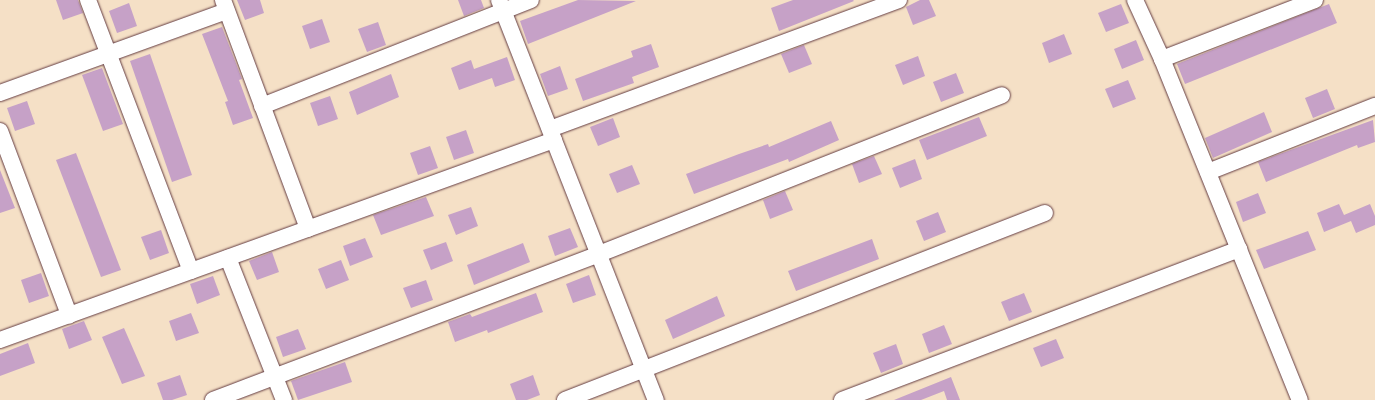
<!DOCTYPE html>
<html>
<head>
<meta charset="utf-8">
<style>
  body { margin:0 }
  #map { position:relative; width:1375px; height:400px; overflow:hidden; background:#f5e0c6; font-family:"Balsamiq Sans",sans-serif }
  div>[style] { position:absolute }
  .building>* { inset:0; background:#c6a1c7 }
  .roads { filter:drop-shadow(0 0 1px #643c42) drop-shadow(0 0 1px #643c42) }
  .minor>* { height:16px; margin:-8px; padding:0 8px; transform-origin:8px; border-radius:8px; background:#fff }
  span { translate:-50% -50%; white-space:nowrap; text-align:center; line-height:1.15; -webkit-text-stroke:3px #fbf7ec; paint-order:stroke }
</style>
</head>
<body>
<div id="map">
  <div class="building">
    <div style="clip-path:polygon(56px 0,78px 0,83px 13px,63px 20px)"></div>
    <div style="clip-path:polygon(237px 0,260px 0,264px 13px,245px 20px)"></div>
    <div style="clip-path:polygon(458px 0,481px 0,484px 8px,464px 16px)"></div>
    <div style="clip-path:polygon(578px 0,636px 1px,528px 44px,520px 21px)"></div>
    <div style="clip-path:polygon(793px 0,853px 0,854px 1px,779px 31px,771px 8px)"></div>
    <div style="clip-path:polygon(920px 0,929px 0,936px 16px,913px 25px,906px 7px)"></div>
    <div style="clip-path:polygon(129px 3px,137px 26px,117px 33px,109px 11px)"></div>
    <div style="clip-path:polygon(1121px 4px,1129px 23px,1106px 32px,1098px 13px)"></div>
    <div style="clip-path:polygon(1329px 4px,1337px 23px,1185px 84px,1177px 64px)"></div>
    <div style="clip-path:polygon(322px 19px,330px 42px,310px 49px,302px 26px)"></div>
    <div style="clip-path:polygon(378px 22px,386px 45px,367px 52px,358px 29px)"></div>
    <div style="clip-path:polygon(222px 27px,242px 79px,239px 80px,253px 118px,233px 125px,225px 102px,228px 101px,202px 34px)"></div>
    <div style="clip-path:polygon(1064px 34px,1072px 54px,1049px 63px,1042px 43px)"></div>
    <div style="clip-path:polygon(1136px 40px,1144px 60px,1122px 69px,1114px 49px)"></div>
    <div style="clip-path:polygon(651px 44px,659px 67px,632px 77px,634px 83px,583px 101px,575px 79px,633px 57px,631px 51px)"></div>
    <div style="clip-path:polygon(804px 45px,812px 64px,789px 73px,781px 54px)"></div>
    <div style="clip-path:polygon(150px 54px,192px 175px,172px 182px,130px 61px)"></div>
    <div style="clip-path:polygon(918px 56px,925px 76px,903px 85px,895px 65px)"></div>
    <div style="clip-path:polygon(507px 57px,515px 80px,495px 87px,492px 78px,459px 90px,451px 68px,471px 60px,474px 69px)"></div>
    <div style="clip-path:polygon(560px 66px,568px 89px,548px 96px,540px 74px)"></div>
    <div style="clip-path:polygon(102px 68px,123px 124px,103px 131px,82px 75px)"></div>
    <div style="clip-path:polygon(956px 73px,964px 93px,941px 102px,933px 82px)"></div>
    <div style="clip-path:polygon(391px 74px,399px 97px,357px 115px,349px 92px)"></div>
    <div style="clip-path:polygon(1128px 80px,1136px 99px,1113px 108px,1105px 89px)"></div>
    <div style="clip-path:polygon(1327px 89px,1335px 109px,1313px 118px,1305px 98px)"></div>
    <div style="clip-path:polygon(330px 96px,338px 119px,318px 126px,310px 103px)"></div>
    <div style="clip-path:polygon(27px 101px,35px 124px,15px 131px,7px 108px)"></div>
    <div style="clip-path:polygon(1264px 112px,1272px 132px,1213px 158px,1205px 138px)"></div>
    <div style="clip-path:polygon(979px 117px,987px 136px,927px 160px,919px 140px)"></div>
    <div style="clip-path:polygon(613px 118px,620px 137px,598px 146px,590px 127px)"></div>
    <div style="clip-path:polygon(1373px 120px,1375px 142px,1358px 148px,1357px 145px,1266px 182px,1258px 162px)"></div>
    <div style="clip-path:polygon(831px 121px,839px 140px,789px 162px,788px 159px,694px 194px,686px 174px,739px 154px,768px 144px,769px 147px)"></div>
    <div style="clip-path:polygon(466px 130px,474px 153px,454px 160px,446px 137px)"></div>
    <div style="clip-path:polygon(430px 146px,438px 168px,418px 175px,410px 153px)"></div>
    <div style="clip-path:polygon(76px 153px,121px 270px,101px 277px,56px 160px)"></div>
    <div style="clip-path:polygon(874px 156px,882px 174px,859px 183px,852px 164px)"></div>
    <div style="clip-path:polygon(915px 159px,922px 179px,900px 188px,892px 168px)"></div>
    <div style="clip-path:polygon(632px 165px,640px 184px,617px 193px,609px 174px)"></div>
    <div style="clip-path:polygon(0 170px,15px 208px,0 213px)"></div>
    <div style="clip-path:polygon(785px 191px,793px 210px,770px 219px,763px 200px)"></div>
    <div style="clip-path:polygon(1258px 193px,1266px 213px,1243px 222px,1236px 202px)"></div>
    <div style="clip-path:polygon(426px 197px,434px 216px,381px 235px,373px 215px)"></div>
    <div style="clip-path:polygon(1339px 204px,1344px 215px,1370px 204px,1375px 216px,1375px 225px,1356px 233px,1351px 221px,1324px 232px,1317px 213px)"></div>
    <div style="clip-path:polygon(471px 207px,478px 226px,456px 235px,448px 215px)"></div>
    <div style="clip-path:polygon(938px 212px,946px 232px,924px 241px,916px 221px)"></div>
    <div style="clip-path:polygon(570px 228px,578px 247px,555px 256px,548px 236px)"></div>
    <div style="clip-path:polygon(161px 230px,169px 253px,150px 260px,141px 237px)"></div>
    <div style="clip-path:polygon(1308px 231px,1316px 250px,1264px 269px,1256px 250px)"></div>
    <div style="clip-path:polygon(365px 238px,373px 257px,350px 266px,343px 246px)"></div>
    <div style="clip-path:polygon(872px 239px,879px 259px,796px 291px,788px 271px)"></div>
    <div style="clip-path:polygon(446px 242px,453px 261px,431px 270px,423px 250px)"></div>
    <div style="clip-path:polygon(523px 243px,530px 262px,474px 285px,467px 265px)"></div>
    <div style="clip-path:polygon(272px 252px,279px 272px,257px 280px,249px 261px)"></div>
    <div style="clip-path:polygon(341px 260px,349px 280px,326px 289px,318px 269px)"></div>
    <div style="clip-path:polygon(41px 273px,49px 296px,29px 303px,21px 280px)"></div>
    <div style="clip-path:polygon(589px 275px,596px 295px,573px 303px,566px 284px)"></div>
    <div style="clip-path:polygon(213px 276px,220px 295px,197px 304px,190px 284px)"></div>
    <div style="clip-path:polygon(426px 280px,433px 300px,411px 308px,403px 288px)"></div>
    <div style="clip-path:polygon(536px 293px,543px 312px,488px 333px,487px 330px,455px 342px,448px 322px,470px 314px,472px 317px)"></div>
    <div style="clip-path:polygon(1024px 293px,1032px 312px,1009px 321px,1001px 302px)"></div>
    <div style="clip-path:polygon(717px 296px,725px 316px,673px 339px,665px 320px)"></div>
    <div style="clip-path:polygon(191px 313px,199px 333px,176px 341px,169px 321px)"></div>
    <div style="clip-path:polygon(84px 321px,92px 340px,69px 349px,62px 329px)"></div>
    <div style="clip-path:polygon(944px 325px,952px 344px,929px 353px,922px 334px)"></div>
    <div style="clip-path:polygon(124px 328px,145px 376px,122px 384px,102px 337px)"></div>
    <div style="clip-path:polygon(298px 329px,306px 349px,283px 357px,276px 337px)"></div>
    <div style="clip-path:polygon(1056px 339px,1064px 358px,1041px 367px,1033px 348px)"></div>
    <div style="clip-path:polygon(28px 343px,35px 363px,0 376px,0 354px)"></div>
    <div style="clip-path:polygon(896px 344px,903px 364px,881px 373px,873px 353px)"></div>
    <div style="clip-path:polygon(345px 362px,352px 382px,298px 400px,291px 381px)"></div>
    <div style="clip-path:polygon(180px 375px,187px 395px,172px 400px,163px 400px,157px 383px)"></div>
    <div style="clip-path:polygon(533px 375px,540px 395px,527px 400px,516px 400px,510px 384px)"></div>
    <div style="clip-path:polygon(951px 377px,960px 400px,947px 400px,944px 391px,921px 400px,894px 400px)"></div>
  </div>
  <div class="roads">
    <div class="minor">
      <div style="left:88px;top:0;width:290px;rotate:69.2deg"></div>
      <div style="left:223px;top:0;width:244px;rotate:69.6deg"></div>
      <div style="left:499px;top:0;width:430px;rotate:68.6deg"></div>
      <div style="left:1135px;top:0;width:65px;rotate:65.4deg"></div>
      <div style="left:1162px;top:59px;width:368px;rotate:68deg"></div>
      <div style="left:1162px;top:59px;width:164px;rotate:-21.1deg"></div>
      <div style="left:0;top:93px;width:241px;rotate:-19.9deg"></div>
      <div style="left:262px;top:106px;width:289px;rotate:-21.5deg"></div>
      <div style="left:550px;top:129px;width:372px;rotate:-20.3deg"></div>
      <div style="left:0;top:131px;width:197px;rotate:69.4deg"></div>
      <div style="left:1208px;top:172px;width:180px;rotate:-21.6deg"></div>
      <div style="left:228px;top:258px;width:153px;rotate:68.5deg"></div>
      <div style="left:0;top:340px;width:589px;rotate:-19.85deg"></div>
      <div style="left:213px;top:400px;width:413px;rotate:-20.7deg"></div>
      <div style="left:599px;top:254px;width:433px;rotate:-21.5deg"></div>
      <div style="left:565px;top:400px;width:515px;rotate:-21.29deg"></div>
      <div style="left:842px;top:400px;width:425px;rotate:-20.8deg"></div>
    </div>
  </div>
</div>
</body>
</html>
